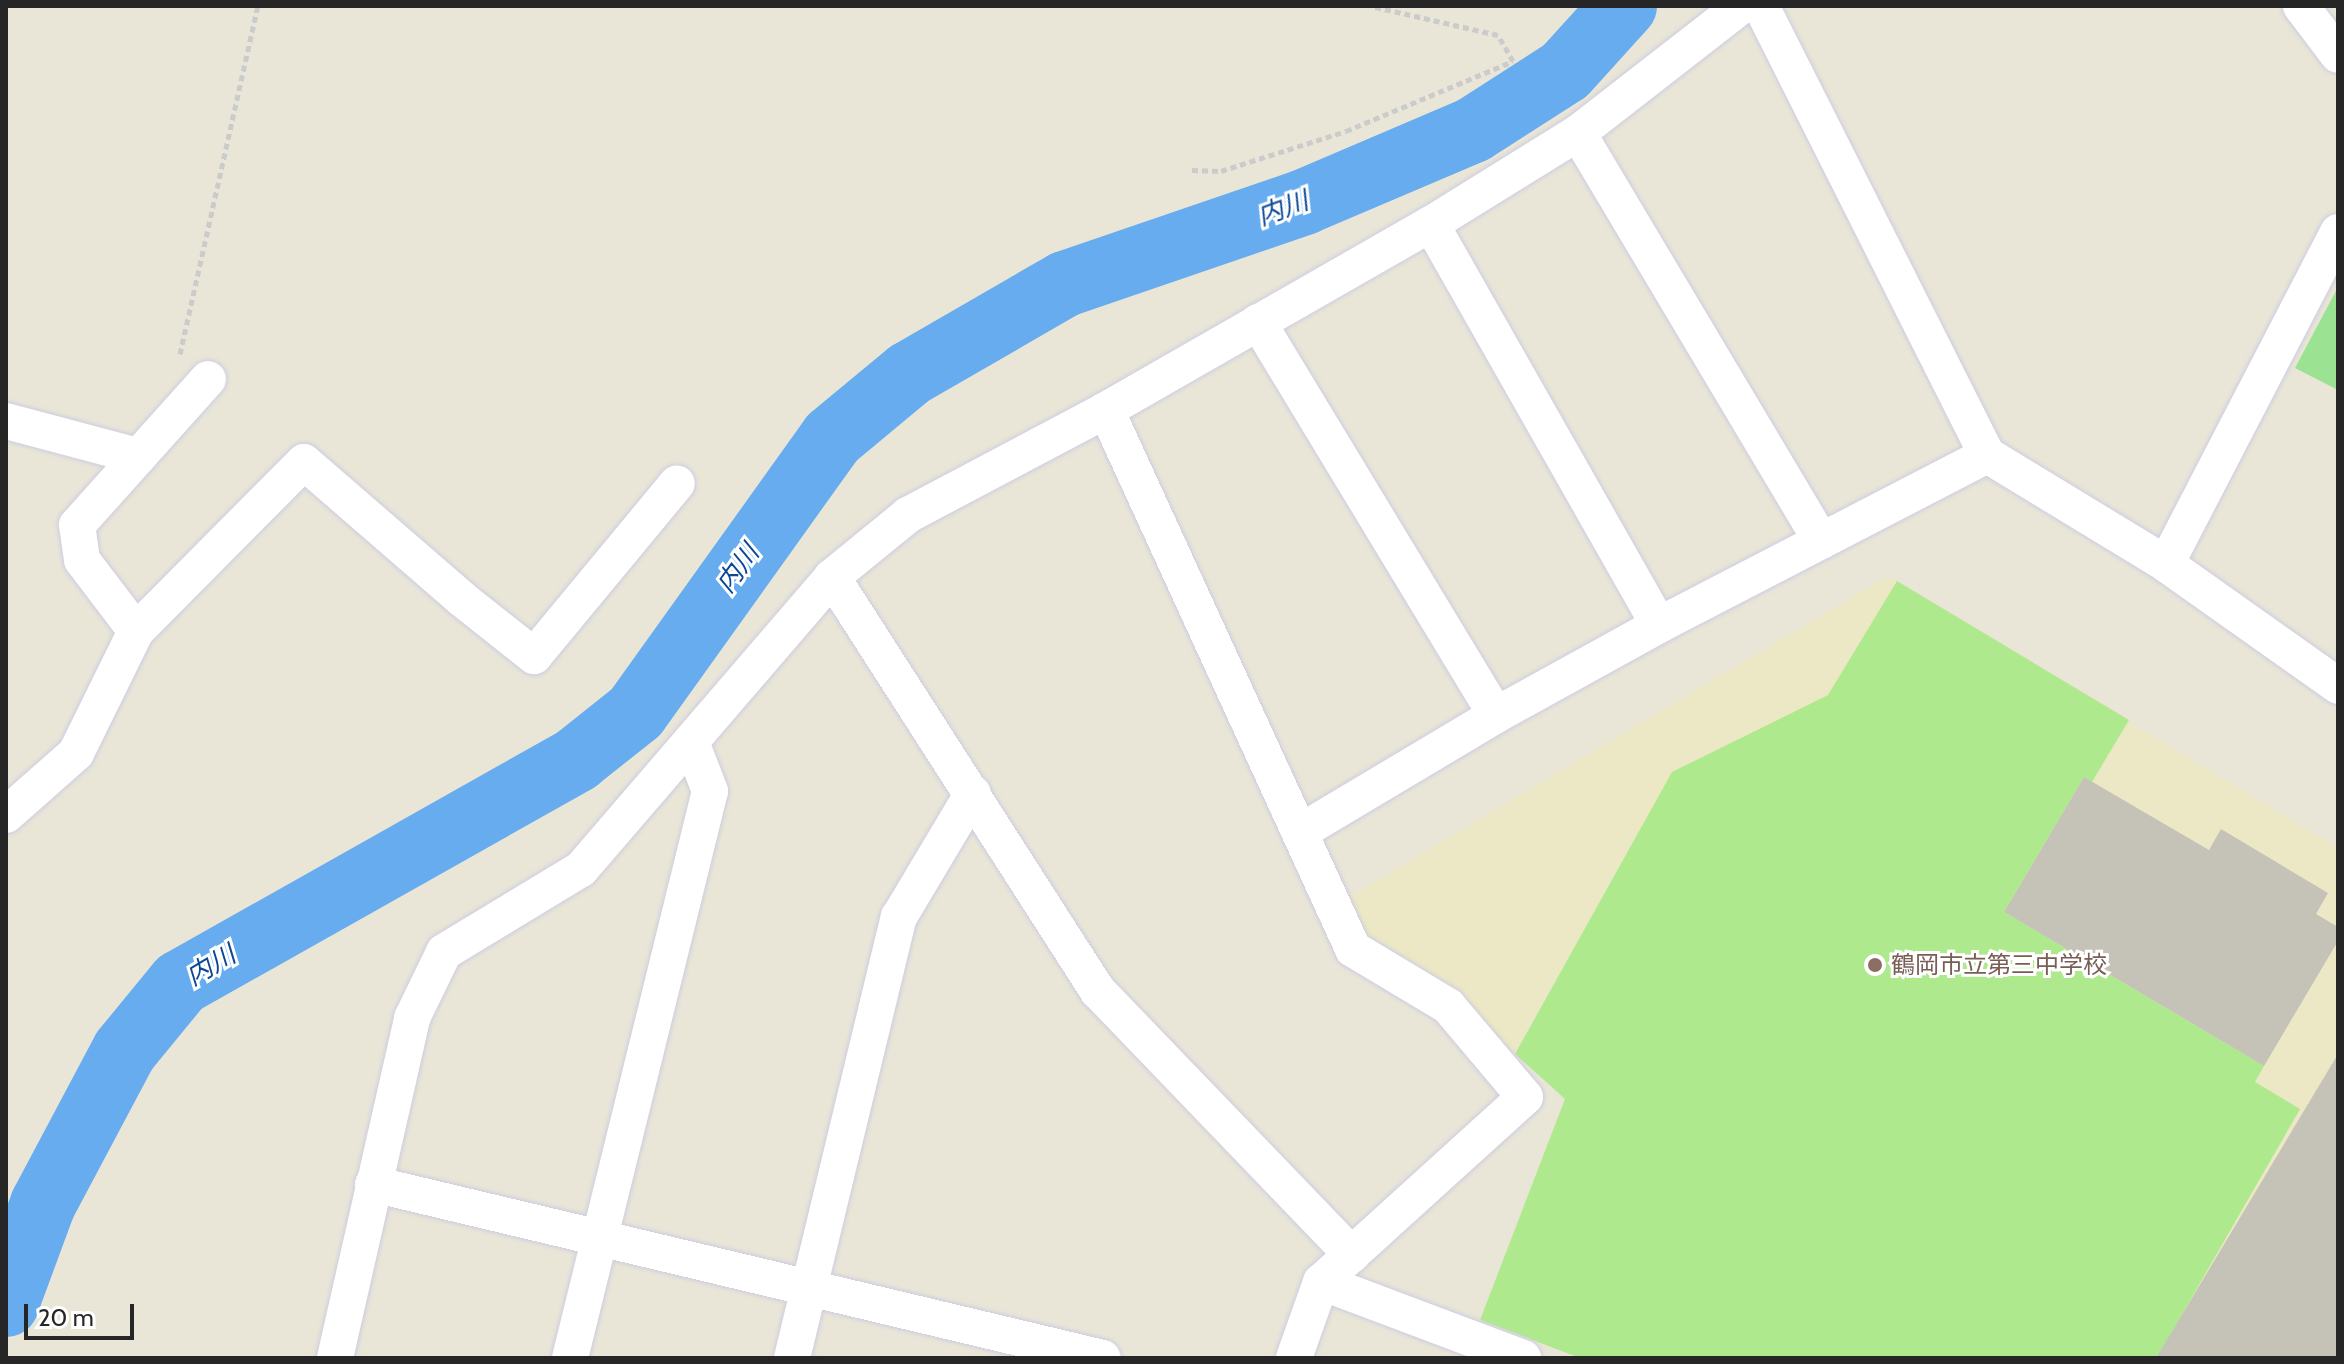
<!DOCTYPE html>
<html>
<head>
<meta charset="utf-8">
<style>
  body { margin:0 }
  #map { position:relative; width:2344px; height:1364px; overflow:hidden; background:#eae6d7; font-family:Cabin,"Noto Sans JP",sans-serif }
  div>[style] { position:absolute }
  .education>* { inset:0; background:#ece8c5 }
  .green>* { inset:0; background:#9be292 }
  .pitch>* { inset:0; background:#aeea8d }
  .river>* { height:66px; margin:-33px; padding:0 33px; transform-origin:33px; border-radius:33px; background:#67acef }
  .building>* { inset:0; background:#c5c2b7 }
  .path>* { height:5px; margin-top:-2.5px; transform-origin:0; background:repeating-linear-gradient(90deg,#cbcbcb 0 6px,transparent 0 10px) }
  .roads { filter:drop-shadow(0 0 2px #cdcde0) drop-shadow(0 0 2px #cdcde0) }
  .minor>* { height:36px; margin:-18px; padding:0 18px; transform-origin:18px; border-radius:18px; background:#fff }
  .dots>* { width:22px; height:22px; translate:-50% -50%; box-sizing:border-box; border:4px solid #fff; border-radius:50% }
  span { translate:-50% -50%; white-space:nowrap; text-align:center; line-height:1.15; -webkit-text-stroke:6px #fff; paint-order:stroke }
  .education-label { font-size:24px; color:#785e54 }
  .left { translate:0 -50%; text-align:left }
  .water-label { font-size:26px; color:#0c4795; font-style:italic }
  .frame { position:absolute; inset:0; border:8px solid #262626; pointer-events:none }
  .scale { position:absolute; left:24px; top:1304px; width:110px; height:36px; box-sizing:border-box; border:4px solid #262626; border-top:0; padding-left:10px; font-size:24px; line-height:28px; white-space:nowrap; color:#262626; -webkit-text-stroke:6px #fff; paint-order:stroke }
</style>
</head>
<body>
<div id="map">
  <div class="education">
    <div style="clip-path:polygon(1888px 576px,2338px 848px,2338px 1358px,1580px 1358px,1480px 1320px,1565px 1099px,1515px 1054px,1457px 992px,1367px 938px,1349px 897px)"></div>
  </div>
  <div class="green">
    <div style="clip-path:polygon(2338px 287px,2338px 390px,2295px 368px)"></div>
  </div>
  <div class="pitch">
    <div style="clip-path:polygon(1897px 581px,2129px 720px,2092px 782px,2084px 777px,2004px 912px,2264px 1066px,2255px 1082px,2300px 1109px,2157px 1358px,1580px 1358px,1480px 1320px,1565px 1099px,1515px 1054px,1672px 772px,1828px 695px)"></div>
  </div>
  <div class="river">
    <div style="left:6px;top:1304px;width:107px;rotate:-69.7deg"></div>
    <div style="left:43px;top:1204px;width:174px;rotate:-62deg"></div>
    <div style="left:125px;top:1050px;width:87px;rotate:-50.6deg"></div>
    <div style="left:180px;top:983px;width:456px;rotate:-29.4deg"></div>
    <div style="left:577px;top:759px;width:75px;rotate:-38.5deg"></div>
    <div style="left:636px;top:712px;width:337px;rotate:-54.4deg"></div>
    <div style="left:832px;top:438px;width:100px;rotate:-39.7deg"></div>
    <div style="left:909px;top:374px;width:180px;rotate:-30deg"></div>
    <div style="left:1065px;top:284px;width:253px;rotate:-18.9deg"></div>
    <div style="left:1304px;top:202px;width:184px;rotate:-23.1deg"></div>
    <div style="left:1473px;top:130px;width:109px;rotate:-32.7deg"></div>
    <div style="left:1565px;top:71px;width:88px;rotate:-47.8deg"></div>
  </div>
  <div class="building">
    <div style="clip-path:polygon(2084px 777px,2209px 850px,2221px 829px,2328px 893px,2316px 914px,2338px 927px,2338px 941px,2264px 1066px,2004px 912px)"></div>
    <div style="clip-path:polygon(2338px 1054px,2338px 1358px,2156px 1358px)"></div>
  </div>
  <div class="path">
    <div style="left:1192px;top:170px;width:29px;rotate:2deg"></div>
    <div style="left:1221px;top:171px;width:131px;rotate:-17.7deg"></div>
    <div style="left:1346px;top:131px;width:181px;rotate:-22.7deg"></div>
    <div style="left:1513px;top:61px;width:30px;rotate:-120deg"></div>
    <div style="left:1498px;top:35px;width:130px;rotate:-167.1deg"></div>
    <div style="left:180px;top:354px;width:357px;rotate:-77.4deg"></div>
  </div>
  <div class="roads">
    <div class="minor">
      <div style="left:1761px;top:6px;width:503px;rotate:63.28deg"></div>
      <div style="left:1987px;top:455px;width:210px;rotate:31.3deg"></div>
      <div style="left:2166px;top:564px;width:211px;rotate:35.3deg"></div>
      <div style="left:2301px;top:6px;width:61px;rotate:52.9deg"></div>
      <div style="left:1578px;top:133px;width:475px;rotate:59.2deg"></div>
      <div style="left:1431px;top:224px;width:461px;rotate:60.4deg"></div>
      <div style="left:1258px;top:322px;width:459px;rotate:58.8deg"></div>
      <div style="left:1106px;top:410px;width:593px;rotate:65.38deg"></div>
      <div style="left:1353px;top:949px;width:111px;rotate:31deg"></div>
      <div style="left:1448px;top:1006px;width:119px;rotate:49.8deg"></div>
      <div style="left:1525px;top:1097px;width:275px;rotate:137.8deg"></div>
      <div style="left:1321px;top:1282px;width:81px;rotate:109.6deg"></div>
      <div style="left:6px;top:421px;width:137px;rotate:14.9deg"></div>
      <div style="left:2166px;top:564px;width:374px;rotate:-62.6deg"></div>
      <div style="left:832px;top:577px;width:492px;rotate:57.3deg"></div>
      <div style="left:1098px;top:991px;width:366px;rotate:46.1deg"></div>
      <div style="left:136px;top:631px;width:238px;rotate:-45.2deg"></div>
      <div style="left:304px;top:462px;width:209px;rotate:40.9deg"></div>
      <div style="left:462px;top:599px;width:92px;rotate:38.4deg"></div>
      <div style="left:534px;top:656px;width:224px;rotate:-50.4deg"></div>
      <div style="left:6px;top:815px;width:94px;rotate:-41.5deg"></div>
      <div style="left:76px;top:753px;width:136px;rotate:-63.8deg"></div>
      <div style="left:136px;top:631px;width:89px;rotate:-127.3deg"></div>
      <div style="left:82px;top:560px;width:35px;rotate:-98deg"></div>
      <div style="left:77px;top:525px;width:196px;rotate:-48.1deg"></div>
      <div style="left:1300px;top:832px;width:228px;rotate:-30.8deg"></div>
      <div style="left:1496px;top:715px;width:186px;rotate:-28.9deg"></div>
      <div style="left:1659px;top:625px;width:369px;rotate:-27.4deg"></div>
      <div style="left:373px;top:1184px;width:750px;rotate:13.41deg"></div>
      <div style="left:1321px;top:1282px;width:216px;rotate:20.6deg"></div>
      <div style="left:335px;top:1358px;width:349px;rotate:-77.2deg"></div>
      <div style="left:412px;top:1018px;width:73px;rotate:-64.1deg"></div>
      <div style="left:444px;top:952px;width:160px;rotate:-31.2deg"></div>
      <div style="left:581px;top:869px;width:385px;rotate:-49.3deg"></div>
      <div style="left:832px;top:577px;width:98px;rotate:-39.2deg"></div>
      <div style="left:908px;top:515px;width:224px;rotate:-27.9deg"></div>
      <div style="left:1106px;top:410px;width:374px;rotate:-29.8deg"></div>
      <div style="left:1431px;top:224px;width:173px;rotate:-31.8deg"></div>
      <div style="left:1578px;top:133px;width:207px;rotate:-37.9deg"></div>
      <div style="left:570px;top:1358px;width:584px;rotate:-76.13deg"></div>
      <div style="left:710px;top:791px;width:53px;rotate:-111.2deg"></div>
      <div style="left:792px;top:1358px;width:454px;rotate:-76.4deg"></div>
      <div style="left:899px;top:917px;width:144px;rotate:-59.2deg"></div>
    </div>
  </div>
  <div class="dots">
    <div style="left:1875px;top:965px;background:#8d6e63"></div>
  </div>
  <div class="education-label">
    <span class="left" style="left:1891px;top:965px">鶴岡市立第三中学校</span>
  </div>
  <div class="water-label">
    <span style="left:1283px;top:209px;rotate:-20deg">内川</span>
    <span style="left:738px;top:569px;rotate:-54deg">内川</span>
    <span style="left:211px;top:966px;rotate:-31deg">内川</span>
  </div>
  <div class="frame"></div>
  <div class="scale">20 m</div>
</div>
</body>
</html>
